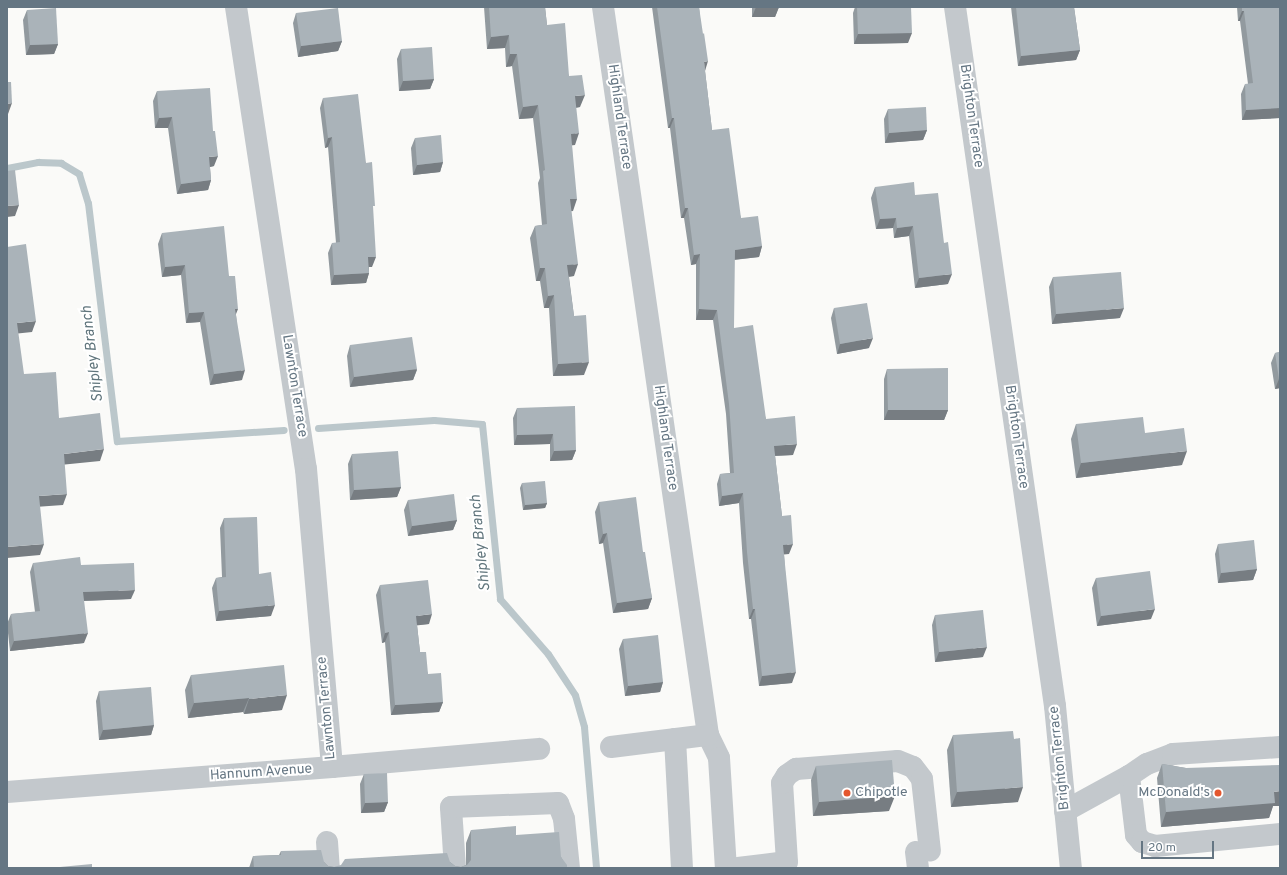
<!DOCTYPE html>
<html>
<head>
<meta charset="utf-8">
<style>
  body { margin:0 }
  #map { position:relative; width:1287px; height:875px; overflow:hidden; background:#fafaf8; font-family:Overpass,sans-serif }
  div>[style] { position:absolute }
  .stream>* { height:7px; margin:-3.5px; padding:0 3.5px; transform-origin:3.5px; border-radius:3.5px; background:#bbc7cb }
  .minor>* { height:22px; margin:-11px; padding:0 11px; transform-origin:11px; border-radius:11px; background:#c3c8cc }
  .wall>* { inset:0; background:#929a9f }
  .shaded-wall>* { inset:0; background:#777d82 }
  .building>* { inset:0; background:#aab3b9 }
  .dots>* { width:11px; height:11px; translate:-50% -50%; box-sizing:border-box; border:2px solid #fff; border-radius:50% }
  span { translate:-50% -50%; white-space:nowrap; text-align:center; line-height:1.15; -webkit-text-stroke:4px #fff; paint-order:stroke }
  .street-label { font-size:14px; color:#657683 }
  .poi-label { font-size:14px; color:#657683 }
  .left { translate:0 -50%; text-align:left }
  .right { translate:-100% -50%; text-align:right }
  .water-label { font-size:15px; color:#60757c; font-style:italic }
  .frame { position:absolute; inset:0; border:8px solid #657683; pointer-events:none }
  .scale { position:absolute; left:1141px; top:841px; width:73px; height:18px; box-sizing:border-box; border:2px solid #657683; border-top:0; padding-left:5px; font-size:12px; line-height:14px; white-space:nowrap; color:#657683; -webkit-text-stroke:3px #fff; paint-order:stroke }
</style>
</head>
<body>
<div id="map">
  <div class="stream">
    <div style="left:7px;top:168px;width:32px;rotate:-11deg"></div>
    <div style="left:38px;top:162px;width:23px;rotate:2deg"></div>
    <div style="left:61px;top:163px;width:21px;rotate:31deg"></div>
    <div style="left:79px;top:174px;width:30px;rotate:73deg"></div>
    <div style="left:88px;top:203px;width:240px;rotate:83.1deg"></div>
    <div style="left:117px;top:441px;width:167px;rotate:-3.8deg"></div>
    <div style="left:318px;top:428px;width:116px;rotate:-3.9deg"></div>
    <div style="left:434px;top:420px;width:48px;rotate:4.8deg"></div>
    <div style="left:482px;top:424px;width:176px;rotate:84.1deg"></div>
    <div style="left:500px;top:599px;width:73px;rotate:48.9deg"></div>
    <div style="left:548px;top:654px;width:49px;rotate:56.6deg"></div>
    <div style="left:575px;top:695px;width:33px;rotate:74deg"></div>
    <div style="left:584px;top:727px;width:142px;rotate:85.1deg"></div>
  </div>
  <div class="minor">
    <div style="left:236px;top:7px;width:467px;rotate:81.4deg"></div>
    <div style="left:306px;top:469px;width:299px;rotate:85deg"></div>
    <div style="left:603px;top:7px;width:736px;rotate:81.79deg"></div>
    <div style="left:708px;top:735px;width:25px;rotate:64deg"></div>
    <div style="left:719px;top:758px;width:110px;rotate:86.4deg"></div>
    <div style="left:955px;top:7px;width:706px;rotate:81.86deg"></div>
    <div style="left:1055px;top:706px;width:163px;rotate:84.4deg"></div>
    <div style="left:675px;top:739px;width:129px;rotate:86.9deg"></div>
    <div style="left:611px;top:747px;width:98px;rotate:-7.1deg"></div>
    <div style="left:1129px;top:776px;width:59px;rotate:83.2deg"></div>
    <div style="left:1136px;top:835px;width:9px;rotate:49deg"></div>
    <div style="left:1142px;top:842px;width:14px;rotate:17deg"></div>
    <div style="left:1155px;top:846px;width:126px;rotate:-5.5deg"></div>
    <div style="left:7px;top:792px;width:326px;rotate:-4.4deg"></div>
    <div style="left:332px;top:767px;width:208px;rotate:-5deg"></div>
    <div style="left:1065px;top:811px;width:73px;rotate:-28.7deg"></div>
    <div style="left:1129px;top:776px;width:22px;rotate:-34deg"></div>
    <div style="left:1147px;top:764px;width:28px;rotate:-21deg"></div>
    <div style="left:1173px;top:754px;width:107px;rotate:-3.7deg"></div>
    <div style="left:327px;top:842px;width:26px;rotate:86deg"></div>
    <div style="left:916px;top:852px;width:16px;rotate:83deg"></div>
    <div style="left:455px;top:868px;width:61px;rotate:-93.8deg"></div>
    <div style="left:451px;top:807px;width:107px;rotate:-2.1deg"></div>
    <div style="left:558px;top:803px;width:17px;rotate:69deg"></div>
    <div style="left:564px;top:819px;width:49px;rotate:84.2deg"></div>
    <div style="left:738px;top:868px;width:49px;rotate:-7deg"></div>
    <div style="left:787px;top:862px;width:79px;rotate:-93.6deg"></div>
    <div style="left:782px;top:783px;width:9px;rotate:-58deg"></div>
    <div style="left:787px;top:775px;width:11px;rotate:-34deg"></div>
    <div style="left:796px;top:769px;width:102px;rotate:-4.5deg"></div>
    <div style="left:898px;top:761px;width:16px;rotate:22deg"></div>
    <div style="left:913px;top:767px;width:15px;rotate:53deg"></div>
    <div style="left:922px;top:779px;width:72px;rotate:83.7deg"></div>
  </div>
  <div class="wall">
    <div style="clip-path:polygon(484px 7px,545px 7px,547px 25px,569px 76px,580px 107px,576px 108px,575px 145px,572px 145px,573px 211px,571px 211px,574px 276px,569px 277px,574px 316px,584px 375px,553px 376px,549px 308px,544px 308px,540px 281px,536px 281px,530px 238px,535px 226px,542px 225px,538px 183px,540px 178px,533px 118px,519px 119px,512px 66px,506px 67px,505px 48px,487px 49px)"></div>
    <div style="clip-path:polygon(652px 7px,699px 7px,705px 71px,712px 130px,741px 218px,762px 246px,759px 257px,734px 260px,734px 328px,766px 419px,793px 455px,775px 456px,782px 516px,789px 554px,784px 554px,792px 683px,759px 686px,751px 619px,749px 619px,743px 563px,739px 503px,719px 506px,717px 484px,720px 474px,730px 473px,726px 414px,713px 320px,696px 320px,696px 264px,691px 265px,684px 218px,681px 218px,670px 128px,668px 128px)"></div>
    <div style="clip-path:polygon(752px 7px,779px 7px,775px 17px,752px 17px)"></div>
    <div style="clip-path:polygon(855px 7px,911px 7px,908px 43px,854px 44px,853px 13px)"></div>
    <div style="clip-path:polygon(1011px 7px,1074px 7px,1080px 50px,1076px 60px,1018px 66px)"></div>
    <div style="clip-path:polygon(1237px 7px,1280px 7px,1280px 118px,1242px 120px,1241px 94px,1245px 84px,1248px 84px,1240px 21px,1238px 21px)"></div>
    <div style="clip-path:polygon(27px 10px,58px 44px,54px 54px,26px 55px,23px 20px)"></div>
    <div style="clip-path:polygon(296px 13px,342px 41px,338px 51px,298px 57px,293px 23px)"></div>
    <div style="clip-path:polygon(401px 49px,434px 79px,430px 89px,399px 91px,397px 59px)"></div>
    <div style="clip-path:polygon(157px 91px,214px 166px,210px 167px,211px 180px,208px 190px,177px 194px,168px 128px,155px 128px,153px 101px)"></div>
    <div style="clip-path:polygon(323px 98px,366px 163px,373px 211px,372px 267px,369px 267px,369px 273px,366px 283px,331px 285px,328px 253px,332px 243px,336px 243px,328px 147px,325px 148px,320px 108px)"></div>
    <div style="clip-path:polygon(888px 109px,927px 130px,923px 140px,885px 143px,884px 119px)"></div>
    <div style="clip-path:polygon(415px 138px,443px 162px,440px 172px,413px 175px,411px 148px)"></div>
    <div style="clip-path:polygon(875px 187px,915px 195px,948px 284px,915px 288px,909px 236px,894px 238px,893px 228px,876px 229px,871px 198px)"></div>
    <div style="clip-path:polygon(162px 233px,229px 276px,236px 315px,242px 380px,210px 385px,200px 322px,186px 323px,181px 275px,162px 277px,158px 244px)"></div>
    <div style="clip-path:polygon(1053px 277px,1120px 318px,1052px 324px,1049px 287px)"></div>
    <div style="clip-path:polygon(834px 308px,869px 348px,837px 354px,831px 318px)"></div>
    <div style="clip-path:polygon(350px 345px,417px 370px,413px 380px,350px 387px,347px 356px)"></div>
    <div style="clip-path:polygon(1280px 352px,1280px 388px,1275px 389px,1271px 363px,1275px 353px)"></div>
    <div style="clip-path:polygon(887px 369px,948px 410px,944px 420px,884px 420px,884px 379px)"></div>
    <div style="clip-path:polygon(517px 408px,576px 450px,572px 460px,550px 461px,550px 444px,514px 445px,513px 418px)"></div>
    <div style="clip-path:polygon(1076px 424px,1145px 433px,1182px 465px,1076px 478px,1071px 439px)"></div>
    <div style="clip-path:polygon(352px 454px,401px 487px,397px 497px,350px 500px,348px 464px)"></div>
    <div style="clip-path:polygon(522px 483px,547px 503px,545px 508px,523px 510px,520px 488px)"></div>
    <div style="clip-path:polygon(408px 500px,457px 520px,453px 530px,408px 536px,404px 510px)"></div>
    <div style="clip-path:polygon(599px 502px,643px 552px,652px 598px,648px 609px,613px 613px,603px 543px,599px 544px,595px 512px)"></div>
    <div style="clip-path:polygon(224px 518px,259px 574px,271px 616px,216px 621px,212px 588px,216px 578px,222px 577px,220px 528px)"></div>
    <div style="clip-path:polygon(1218px 544px,1257px 569px,1253px 580px,1218px 583px,1215px 554px)"></div>
    <div style="clip-path:polygon(33px 563px,81px 565px,131px 599px,84px 601px,84px 643px,10px 651px,7px 624px,11px 614px,35px 612px,30px 572px)"></div>
    <div style="clip-path:polygon(1096px 578px,1151px 619px,1097px 626px,1092px 588px)"></div>
    <div style="clip-path:polygon(380px 585px,429px 624px,417px 625px,420px 652px,428px 674px,443px 702px,439px 712px,391px 715px,385px 642px,382px 643px,376px 595px)"></div>
    <div style="clip-path:polygon(935px 615px,983px 657px,935px 662px,932px 625px)"></div>
    <div style="clip-path:polygon(623px 639px,663px 682px,660px 692px,625px 696px,619px 649px)"></div>
    <div style="clip-path:polygon(191px 675px,282px 710px,244px 714px,243px 712px,188px 718px,185px 690px)"></div>
    <div style="clip-path:polygon(99px 691px,154px 725px,151px 735px,99px 740px,96px 701px)"></div>
    <div style="clip-path:polygon(953px 735px,1018px 802px,951px 807px,947px 750px)"></div>
    <div style="clip-path:polygon(1162px 764px,1186px 768px,1280px 806px,1273px 806px,1269px 818px,1161px 827px,1157px 778px)"></div>
    <div style="clip-path:polygon(816px 766px,889px 811px,813px 816px,811px 780px)"></div>
    <div style="clip-path:polygon(364px 774px,388px 802px,384px 812px,361px 813px,360px 784px)"></div>
    <div style="clip-path:polygon(471px 830px,516px 835px,561px 857px,567px 868px,249px 868px,253px 856px,279px 855px,281px 851px,324px 862px,328px 866px,334px 867px,450px 862px,455px 866px,461px 867px,466px 865px,466px 843px)"></div>
  </div>
  <div class="shaded-wall">
    <div style="clip-path:polygon(756px 7px,779px 7px,775px 17px,752px 17px)"></div>
    <div style="clip-path:polygon(1242px 11px,1244px 11px,1240px 21px,1238px 21px)"></div>
    <div style="clip-path:polygon(912px 33px,908px 43px,854px 44px,858px 34px)"></div>
    <div style="clip-path:polygon(509px 35px,505px 48px,487px 49px,491px 37px)"></div>
    <div style="clip-path:polygon(342px 41px,338px 51px,298px 57px,301px 46px)"></div>
    <div style="clip-path:polygon(58px 44px,54px 54px,26px 55px,30px 45px)"></div>
    <div style="clip-path:polygon(1080px 50px,1076px 60px,1018px 66px,1021px 56px)"></div>
    <div style="clip-path:polygon(510px 54px,517px 54px,512px 66px,506px 67px)"></div>
    <div style="clip-path:polygon(708px 61px,705px 71px,704px 62px)"></div>
    <div style="clip-path:polygon(434px 79px,430px 89px,399px 91px,403px 81px)"></div>
    <div style="clip-path:polygon(585px 95px,580px 107px,570px 108px,575px 96px)"></div>
    <div style="clip-path:polygon(12px 103px,8px 114px,7px 114px,7px 104px)"></div>
    <div style="clip-path:polygon(538px 105px,533px 118px,519px 119px,523px 107px)"></div>
    <div style="clip-path:polygon(1280px 108px,1280px 118px,1242px 120px,1246px 110px)"></div>
    <div style="clip-path:polygon(172px 117px,168px 128px,155px 128px,159px 118px)"></div>
    <div style="clip-path:polygon(672px 118px,674px 118px,670px 128px,668px 128px)"></div>
    <div style="clip-path:polygon(927px 130px,923px 140px,885px 143px,889px 133px)"></div>
    <div style="clip-path:polygon(579px 133px,575px 145px,567px 146px,571px 134px)"></div>
    <div style="clip-path:polygon(332px 137px,328px 147px,325px 148px,328px 138px)"></div>
    <div style="clip-path:polygon(218px 156px,214px 166px,205px 168px,209px 157px)"></div>
    <div style="clip-path:polygon(443px 162px,440px 172px,413px 175px,417px 165px)"></div>
    <div style="clip-path:polygon(211px 180px,208px 190px,177px 194px,181px 184px)"></div>
    <div style="clip-path:polygon(570px 199px,577px 199px,573px 211px,565px 212px)"></div>
    <div style="clip-path:polygon(19px 205px,15px 216px,7px 217px,7px 206px)"></div>
    <div style="clip-path:polygon(685px 208px,688px 208px,684px 218px,681px 218px)"></div>
    <div style="clip-path:polygon(896px 218px,893px 228px,876px 229px,880px 219px)"></div>
    <div style="clip-path:polygon(913px 226px,909px 236px,894px 238px,897px 228px)"></div>
    <div style="clip-path:polygon(762px 246px,759px 257px,731px 260px,735px 250px)"></div>
    <div style="clip-path:polygon(700px 254px,696px 264px,691px 265px,694px 255px)"></div>
    <div style="clip-path:polygon(368px 257px,376px 257px,372px 267px,365px 267px)"></div>
    <div style="clip-path:polygon(578px 264px,574px 276px,563px 277px,567px 265px)"></div>
    <div style="clip-path:polygon(185px 265px,181px 275px,162px 277px,165px 267px)"></div>
    <div style="clip-path:polygon(540px 268px,545px 268px,540px 281px,536px 281px)"></div>
    <div style="clip-path:polygon(369px 273px,366px 283px,331px 285px,334px 275px)"></div>
    <div style="clip-path:polygon(952px 274px,948px 284px,915px 288px,919px 278px)"></div>
    <div style="clip-path:polygon(554px 295px,549px 308px,544px 308px,548px 296px)"></div>
    <div style="clip-path:polygon(1124px 308px,1120px 318px,1052px 324px,1056px 314px)"></div>
    <div style="clip-path:polygon(235px 309px,238px 309px,234px 319px)"></div>
    <div style="clip-path:polygon(699px 309px,717px 310px,713px 320px,696px 320px)"></div>
    <div style="clip-path:polygon(204px 312px,200px 322px,186px 323px,189px 313px)"></div>
    <div style="clip-path:polygon(36px 321px,32px 332px,13px 334px,17px 323px)"></div>
    <div style="clip-path:polygon(873px 338px,869px 348px,837px 354px,840px 344px)"></div>
    <div style="clip-path:polygon(589px 362px,584px 375px,553px 376px,558px 364px)"></div>
    <div style="clip-path:polygon(417px 369px,413px 380px,350px 387px,354px 377px)"></div>
    <div style="clip-path:polygon(245px 370px,242px 380px,210px 385px,214px 374px)"></div>
    <div style="clip-path:polygon(1280px 378px,1280px 388px,1275px 389px,1279px 379px)"></div>
    <div style="clip-path:polygon(888px 410px,948px 410px,944px 420px,884px 420px)"></div>
    <div style="clip-path:polygon(553px 434px,550px 444px,514px 445px,517px 435px)"></div>
    <div style="clip-path:polygon(797px 444px,793px 455px,770px 456px,774px 446px)"></div>
    <div style="clip-path:polygon(104px 449px,100px 461px,60px 465px,64px 454px)"></div>
    <div style="clip-path:polygon(576px 450px,572px 460px,550px 461px,554px 451px)"></div>
    <div style="clip-path:polygon(1187px 451px,1182px 465px,1076px 478px,1081px 463px)"></div>
    <div style="clip-path:polygon(401px 487px,397px 497px,350px 500px,354px 490px)"></div>
    <div style="clip-path:polygon(743px 493px,739px 503px,719px 506px,722px 496px)"></div>
    <div style="clip-path:polygon(67px 494px,63px 505px,35px 507px,39px 496px)"></div>
    <div style="clip-path:polygon(547px 503px,545px 508px,523px 510px,525px 505px)"></div>
    <div style="clip-path:polygon(457px 520px,453px 530px,408px 536px,412px 526px)"></div>
    <div style="clip-path:polygon(607px 533px,603px 543px,599px 544px,603px 534px)"></div>
    <div style="clip-path:polygon(44px 544px,40px 555px,7px 558px,7px 547px)"></div>
    <div style="clip-path:polygon(793px 544px,789px 554px,779px 555px,783px 545px)"></div>
    <div style="clip-path:polygon(1257px 569px,1253px 580px,1218px 583px,1221px 573px)"></div>
    <div style="clip-path:polygon(135px 590px,131px 599px,80px 601px,83px 592px)"></div>
    <div style="clip-path:polygon(652px 598px,648px 609px,613px 613px,617px 603px)"></div>
    <div style="clip-path:polygon(275px 605px,271px 616px,216px 621px,219px 611px)"></div>
    <div style="clip-path:polygon(753px 609px,755px 609px,751px 619px,749px 619px)"></div>
    <div style="clip-path:polygon(1155px 609px,1151px 619px,1097px 626px,1101px 616px)"></div>
    <div style="clip-path:polygon(432px 614px,429px 624px,412px 626px,416px 616px)"></div>
    <div style="clip-path:polygon(389px 632px,385px 642px,382px 643px,385px 633px)"></div>
    <div style="clip-path:polygon(88px 633px,84px 643px,10px 651px,14px 641px)"></div>
    <div style="clip-path:polygon(987px 647px,983px 657px,935px 662px,939px 652px)"></div>
    <div style="clip-path:polygon(796px 672px,792px 683px,759px 686px,762px 676px)"></div>
    <div style="clip-path:polygon(663px 682px,660px 692px,625px 696px,628px 686px)"></div>
    <div style="clip-path:polygon(287px 695px,282px 710px,244px 714px,249px 699px)"></div>
    <div style="clip-path:polygon(249px 698px,243px 712px,188px 718px,194px 703px)"></div>
    <div style="clip-path:polygon(443px 702px,439px 712px,391px 715px,395px 705px)"></div>
    <div style="clip-path:polygon(154px 725px,151px 735px,99px 740px,103px 730px)"></div>
    <div style="clip-path:polygon(1023px 787px,1018px 802px,951px 807px,957px 792px)"></div>
    <div style="clip-path:polygon(1280px 791px,1280px 806px,1273px 806px,1269px 818px,1161px 827px,1166px 812px)"></div>
    <div style="clip-path:polygon(895px 796px,889px 811px,813px 816px,819px 802px)"></div>
    <div style="clip-path:polygon(388px 802px,384px 812px,361px 813px,365px 803px)"></div>
  </div>
  <div class="building">
    <div style="clip-path:polygon(489px 7px,545px 7px,547px 25px,565px 23px,569px 76px,582px 75px,585px 95px,575px 96px,579px 133px,571px 134px,577px 199px,570px 199px,578px 264px,567px 265px,574px 316px,586px 315px,589px 362px,558px 364px,554px 295px,548px 296px,545px 268px,540px 268px,535px 226px,547px 224px,543px 171px,545px 170px,538px 105px,523px 107px,517px 54px,510px 54px,509px 35px,491px 37px)"></div>
    <div style="clip-path:polygon(657px 7px,699px 7px,703px 34px,704px 33px,708px 61px,704px 62px,712px 130px,729px 128px,741px 218px,758px 216px,762px 246px,735px 250px,734px 328px,753px 325px,766px 419px,795px 416px,797px 444px,774px 446px,782px 516px,791px 515px,793px 544px,783px 545px,796px 672px,762px 676px,755px 609px,753px 609px,747px 552px,743px 493px,722px 496px,720px 474px,734px 473px,729px 404px,717px 310px,699px 309px,700px 254px,694px 255px,688px 208px,685px 208px,674px 118px,672px 118px)"></div>
    <div style="clip-path:polygon(857px 7px,911px 7px,912px 33px,858px 34px)"></div>
    <div style="clip-path:polygon(1016px 7px,1074px 7px,1080px 50px,1021px 56px)"></div>
    <div style="clip-path:polygon(1242px 7px,1280px 7px,1280px 108px,1246px 110px,1245px 84px,1253px 83px,1244px 11px,1242px 11px)"></div>
    <div style="clip-path:polygon(56px 8px,58px 44px,30px 45px,27px 10px)"></div>
    <div style="clip-path:polygon(338px 8px,342px 41px,301px 46px,296px 13px)"></div>
    <div style="clip-path:polygon(432px 47px,434px 79px,403px 81px,401px 49px)"></div>
    <div style="clip-path:polygon(7px 82px,11px 82px,12px 103px,7px 104px)"></div>
    <div style="clip-path:polygon(210px 88px,213px 131px,215px 131px,218px 156px,209px 157px,211px 180px,181px 184px,172px 117px,159px 118px,157px 91px)"></div>
    <div style="clip-path:polygon(358px 94px,366px 163px,372px 162px,375px 206px,373px 206px,376px 257px,368px 257px,369px 273px,334px 275px,332px 243px,340px 242px,332px 137px,328px 138px,323px 98px)"></div>
    <div style="clip-path:polygon(926px 107px,927px 130px,889px 133px,888px 109px)"></div>
    <div style="clip-path:polygon(441px 135px,443px 162px,417px 165px,415px 138px)"></div>
    <div style="clip-path:polygon(15px 170px,19px 205px,7px 206px,7px 171px)"></div>
    <div style="clip-path:polygon(914px 182px,915px 195px,938px 193px,944px 243px,948px 242px,952px 274px,919px 278px,913px 226px,897px 228px,896px 218px,880px 219px,875px 187px)"></div>
    <div style="clip-path:polygon(224px 226px,229px 276px,235px 276px,238px 309px,235px 309px,245px 370px,214px 374px,204px 312px,189px 313px,185px 265px,165px 267px,162px 233px)"></div>
    <div style="clip-path:polygon(26px 244px,36px 321px,17px 323px,24px 374px,56px 372px,59px 418px,100px 413px,104px 449px,64px 454px,67px 494px,39px 496px,44px 544px,7px 547px,7px 247px)"></div>
    <div style="clip-path:polygon(1121px 272px,1124px 308px,1056px 314px,1053px 277px)"></div>
    <div style="clip-path:polygon(867px 303px,873px 338px,840px 344px,834px 308px)"></div>
    <div style="clip-path:polygon(412px 337px,417px 369px,354px 377px,350px 345px)"></div>
    <div style="clip-path:polygon(1280px 352px,1280px 378px,1279px 379px,1275px 353px)"></div>
    <div style="clip-path:polygon(948px 368px,948px 410px,888px 410px,887px 369px)"></div>
    <div style="clip-path:polygon(575px 406px,576px 450px,554px 451px,553px 434px,517px 435px,517px 408px)"></div>
    <div style="clip-path:polygon(1143px 417px,1145px 433px,1184px 428px,1187px 451px,1081px 463px,1076px 424px)"></div>
    <div style="clip-path:polygon(398px 451px,401px 487px,354px 490px,352px 454px)"></div>
    <div style="clip-path:polygon(545px 481px,547px 503px,525px 505px,522px 483px)"></div>
    <div style="clip-path:polygon(454px 494px,457px 520px,412px 526px,408px 500px)"></div>
    <div style="clip-path:polygon(636px 497px,643px 552px,645px 552px,652px 598px,617px 603px,607px 533px,603px 534px,599px 502px)"></div>
    <div style="clip-path:polygon(257px 517px,259px 574px,271px 572px,275px 605px,219px 611px,216px 578px,226px 577px,224px 518px)"></div>
    <div style="clip-path:polygon(1254px 540px,1257px 569px,1221px 573px,1218px 544px)"></div>
    <div style="clip-path:polygon(80px 557px,81px 565px,134px 563px,135px 590px,83px 592px,88px 633px,14px 641px,11px 614px,40px 611px,33px 563px)"></div>
    <div style="clip-path:polygon(1150px 571px,1155px 609px,1101px 616px,1096px 578px)"></div>
    <div style="clip-path:polygon(428px 580px,432px 614px,416px 616px,420px 652px,426px 652px,428px 674px,441px 673px,443px 702px,395px 705px,389px 632px,385px 633px,380px 585px)"></div>
    <div style="clip-path:polygon(983px 610px,987px 647px,939px 652px,935px 615px)"></div>
    <div style="clip-path:polygon(658px 635px,663px 682px,628px 686px,623px 639px)"></div>
    <div style="clip-path:polygon(284px 665px,287px 695px,249px 699px,249px 698px,194px 703px,191px 675px)"></div>
    <div style="clip-path:polygon(151px 687px,154px 725px,103px 730px,99px 691px)"></div>
    <div style="clip-path:polygon(1013px 731px,1014px 739px,1020px 738px,1023px 787px,957px 792px,953px 735px)"></div>
    <div style="clip-path:polygon(892px 760px,895px 796px,819px 802px,816px 766px)"></div>
    <div style="clip-path:polygon(1162px 764px,1186px 768px,1280px 765px,1280px 791px,1274px 792px,1275px 803px,1166px 812px)"></div>
    <div style="clip-path:polygon(387px 773px,388px 802px,365px 803px,364px 774px)"></div>
    <div style="clip-path:polygon(516px 826px,516px 835px,559px 832px,561px 857px,567px 865px,567px 868px,254px 868px,253px 856px,281px 855px,281px 851px,321px 850px,324px 862px,328px 866px,334px 867px,341px 865px,345px 859px,447px 853px,450px 862px,455px 866px,461px 867px,467px 865px,471px 860px,471px 830px)"></div>
    <div style="clip-path:polygon(92px 864px,92px 868px,60px 868px,60px 867px)"></div>
  </div>
  <div class="dots">
    <div style="left:847px;top:793px;background:#e4572e"></div>
    <div style="left:1218px;top:793px;background:#e4572e"></div>
  </div>
  <div class="street-label">
    <span style="left:971px;top:116px;rotate:82deg">Brighton Terrace</span>
    <span style="left:619px;top:117px;rotate:82deg">Highland Terrace</span>
    <span style="left:294px;top:386px;rotate:81deg">Lawnton Terrace</span>
    <span style="left:1016px;top:437px;rotate:82deg">Brighton Terrace</span>
    <span style="left:665px;top:438px;rotate:82deg">Highland Terrace</span>
    <span style="left:327px;top:708px;rotate:-95deg">Lawnton Terrace</span>
    <span style="left:1060px;top:758px;rotate:-96deg">Brighton Terrace</span>
    <span style="left:261px;top:773px;rotate:-4deg">Hannum Avenue</span>
  </div>
  <div class="poi-label">
    <span class="left" style="left:855px;top:793px">Chipotle</span>
    <span class="right" style="left:1210px;top:793px">McDonald's</span>
  </div>
  <div class="water-label">
    <span style="left:93px;top:354px;rotate:-97deg">Shipley Branch</span>
    <span style="left:481px;top:543px;rotate:-96deg">Shipley Branch</span>
  </div>
  <div class="frame"></div>
  <div class="scale">20 m</div>
</div>
</body>
</html>
